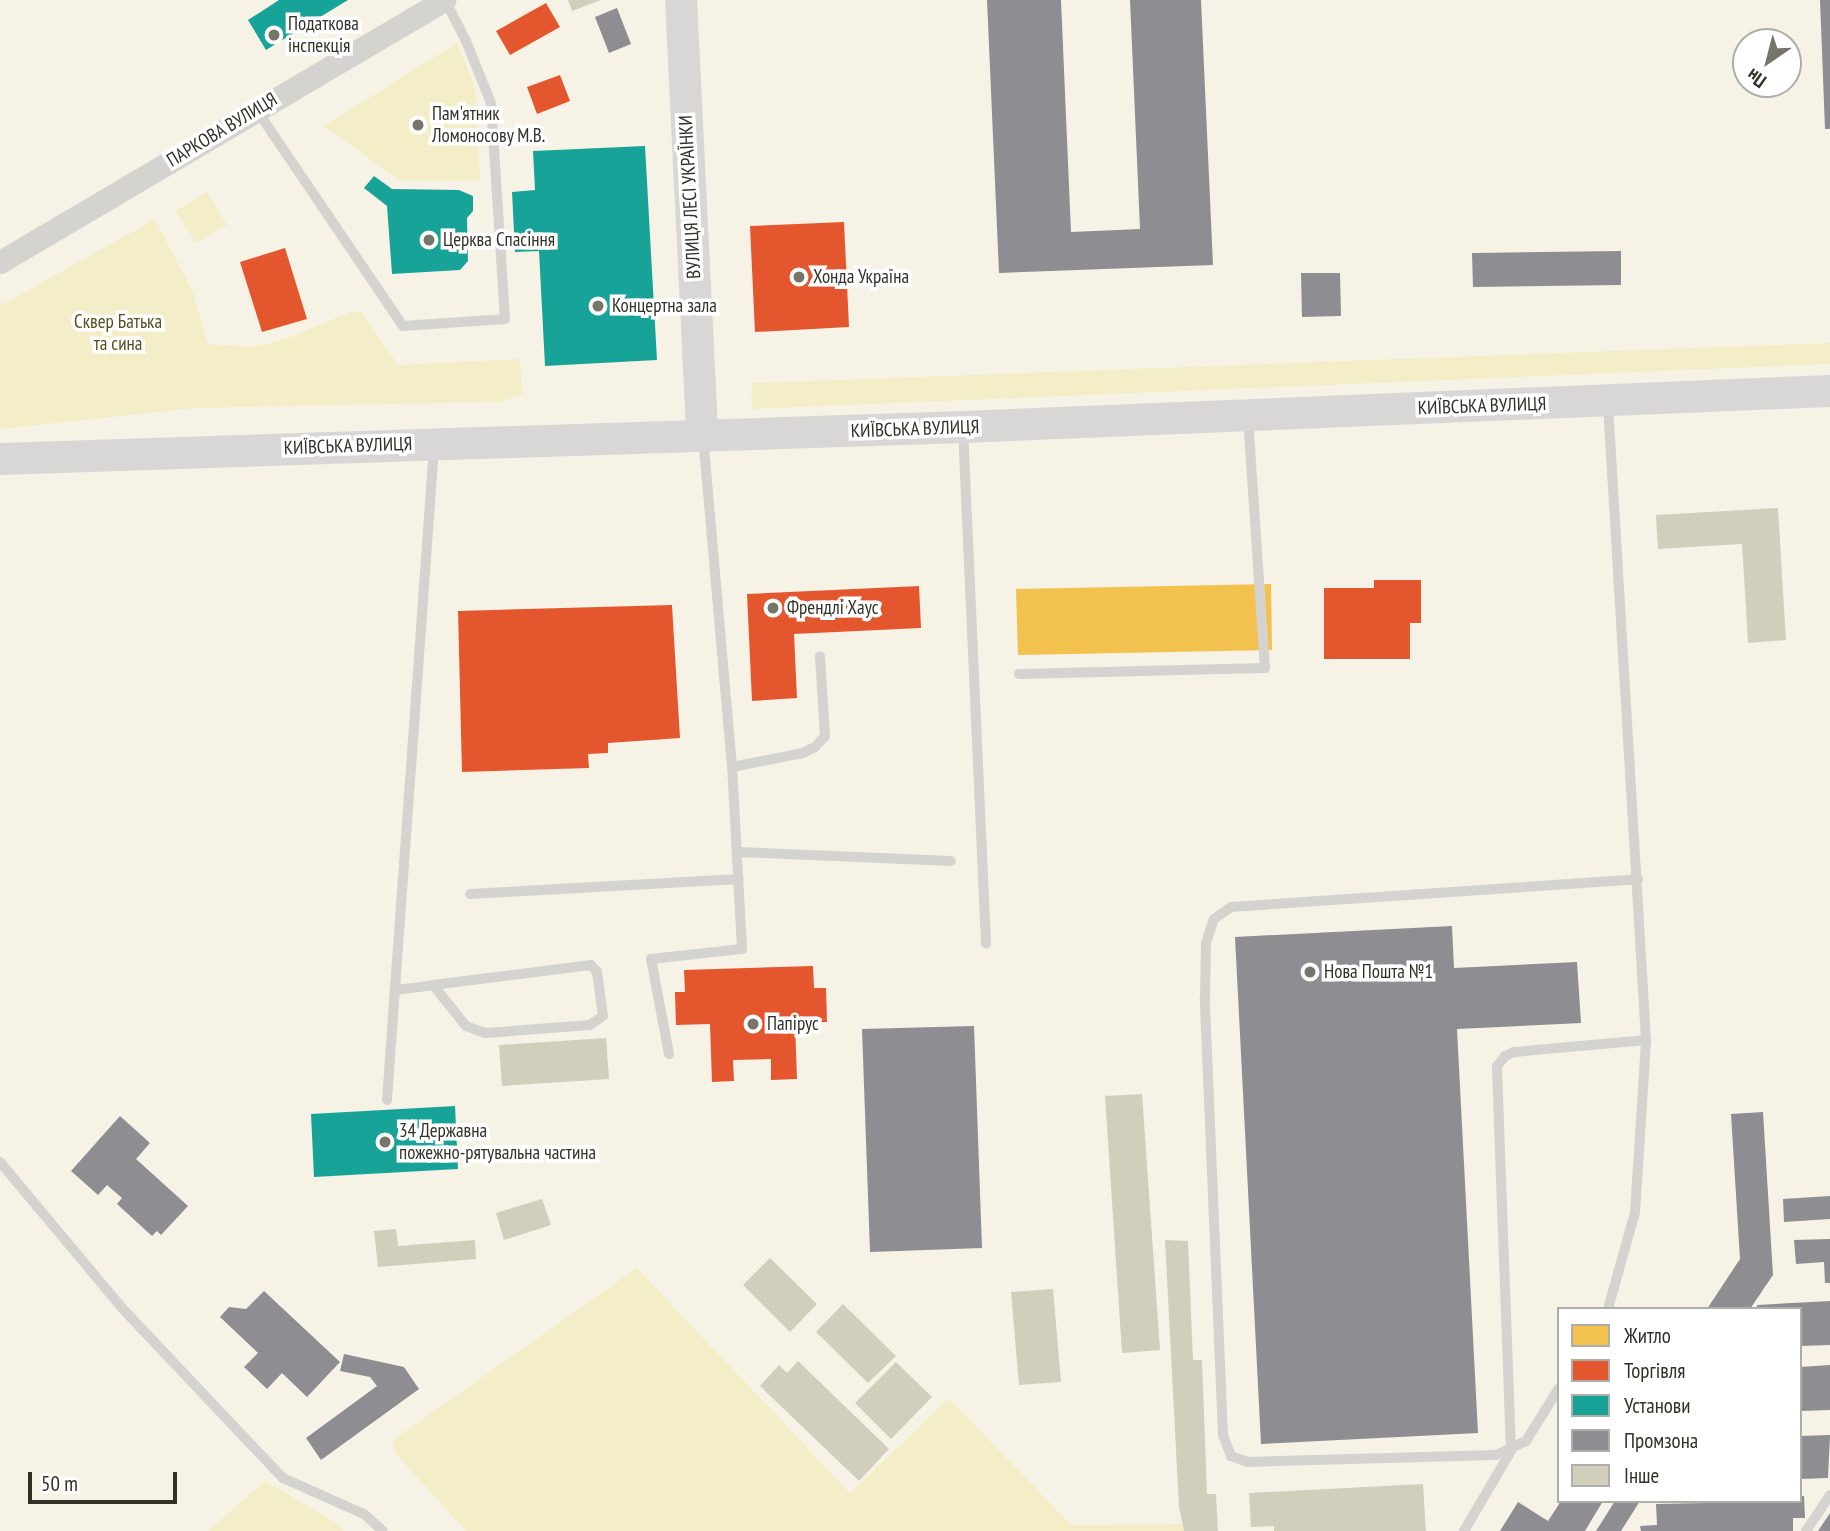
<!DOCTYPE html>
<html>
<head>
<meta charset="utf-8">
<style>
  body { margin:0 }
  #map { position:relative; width:1830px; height:1531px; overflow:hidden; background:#f6f3e6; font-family:"PT Sans Narrow",sans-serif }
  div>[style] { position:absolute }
  .green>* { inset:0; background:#f4eec8 }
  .homes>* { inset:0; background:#f2c14e }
  .shops>* { inset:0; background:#e4572e }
  .public>* { inset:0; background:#17a398 }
  .industry>* { inset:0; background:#8d8d92 }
  .building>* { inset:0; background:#d2cebc }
  .lane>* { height:10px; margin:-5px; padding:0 5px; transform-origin:5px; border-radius:5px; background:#d4d3cf }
  .street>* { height:23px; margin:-11.5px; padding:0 11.5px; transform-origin:11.5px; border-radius:11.5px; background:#d4d3cf }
  .secondary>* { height:32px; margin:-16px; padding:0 16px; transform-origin:16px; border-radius:16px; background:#d8d7d6 }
  .dots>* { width:19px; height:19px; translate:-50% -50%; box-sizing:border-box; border:4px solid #fff; border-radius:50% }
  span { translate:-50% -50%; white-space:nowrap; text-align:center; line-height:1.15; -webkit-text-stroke:7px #fff; paint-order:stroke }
  .poi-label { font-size:19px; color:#323128 }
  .left { translate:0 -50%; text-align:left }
  .street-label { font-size:19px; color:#323128 }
  .park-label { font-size:19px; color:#564f1d }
  .legend { position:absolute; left:1557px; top:1307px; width:245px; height:196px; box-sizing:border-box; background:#fff; border:2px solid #adada9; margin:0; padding:9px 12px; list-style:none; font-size:21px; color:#323128 }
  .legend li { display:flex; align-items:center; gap:14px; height:35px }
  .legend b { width:35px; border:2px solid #adada9 }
  .north { position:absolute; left:1732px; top:28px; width:70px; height:70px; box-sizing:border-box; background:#fff; border:2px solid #adada9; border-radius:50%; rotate:215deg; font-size:19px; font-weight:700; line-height:28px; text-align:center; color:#323128 }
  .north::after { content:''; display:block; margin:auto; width:24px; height:32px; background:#77756a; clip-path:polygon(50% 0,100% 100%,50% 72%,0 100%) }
  .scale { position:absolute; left:28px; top:1472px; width:149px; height:32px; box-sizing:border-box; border:4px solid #323128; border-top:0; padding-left:9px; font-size:21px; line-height:24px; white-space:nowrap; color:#323128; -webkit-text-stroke:5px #fff; paint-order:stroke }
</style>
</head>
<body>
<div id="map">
  <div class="green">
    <div style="clip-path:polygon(457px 43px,475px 87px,480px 180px,399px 180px,324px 126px)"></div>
    <div style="clip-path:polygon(207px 192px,227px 225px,196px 243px,175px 211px)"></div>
    <div style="clip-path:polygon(155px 219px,193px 292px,208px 344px,256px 347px,293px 336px,350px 312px,362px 312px,398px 365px,520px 359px,522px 395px,499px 402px,196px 408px,0 429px,0 306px)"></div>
    <div style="clip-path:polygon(1830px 343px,1830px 364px,752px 409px,751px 399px,753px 383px)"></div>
    <div style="clip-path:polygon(637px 1268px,850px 1493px,949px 1398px,1071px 1525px,1183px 1524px,1184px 1531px,466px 1531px,395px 1453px,393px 1440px)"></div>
    <div style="clip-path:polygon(265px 1481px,335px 1522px,344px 1531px,208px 1531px)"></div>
  </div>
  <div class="homes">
    <div style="clip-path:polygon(1271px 584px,1272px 650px,1018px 655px,1016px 589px)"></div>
  </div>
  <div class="shops">
    <div style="clip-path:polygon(546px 3px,560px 27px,510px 55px,496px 31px)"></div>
    <div style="clip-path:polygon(560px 75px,570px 101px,537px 114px,527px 87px)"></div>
    <div style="clip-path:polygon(844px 222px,849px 327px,755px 332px,750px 226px)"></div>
    <div style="clip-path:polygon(285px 248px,307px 319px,262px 332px,240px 262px)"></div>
    <div style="clip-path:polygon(1374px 580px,1421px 580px,1421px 623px,1410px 623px,1410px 659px,1324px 659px,1324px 588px,1374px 588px)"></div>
    <div style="clip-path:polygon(919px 586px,921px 628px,794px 634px,797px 698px,752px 701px,747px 594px)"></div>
    <div style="clip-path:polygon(672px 605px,680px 738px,608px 743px,608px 753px,588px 754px,589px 768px,462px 772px,458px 611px)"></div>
    <div style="clip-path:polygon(813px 966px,814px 988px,826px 988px,827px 1022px,795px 1023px,797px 1079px,771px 1080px,771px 1059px,733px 1060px,734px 1081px,712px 1082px,710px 1024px,676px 1025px,675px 992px,685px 992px,684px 970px)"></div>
  </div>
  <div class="public">
    <div style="clip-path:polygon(279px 0,348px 0,266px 50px,248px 20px)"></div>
    <div style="clip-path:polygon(645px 146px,657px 360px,545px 366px,539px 251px,515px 252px,512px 192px,535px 190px,533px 151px)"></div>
    <div style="clip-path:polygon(374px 176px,392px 189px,459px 190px,473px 196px,473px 211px,467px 218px,468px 261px,460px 270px,392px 274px,387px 206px,364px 188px)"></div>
    <div style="clip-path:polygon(455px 1106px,458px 1169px,314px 1177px,311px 1114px)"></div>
  </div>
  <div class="industry">
    <div style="clip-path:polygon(987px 0,1061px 0,1071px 232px,1140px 229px,1130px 0,1201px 0,1213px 265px,999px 273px)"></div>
    <div style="clip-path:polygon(1820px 0,1830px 0,1830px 129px,1825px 129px)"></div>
    <div style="clip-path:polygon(617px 8px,631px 44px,609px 53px,595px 17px)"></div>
    <div style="clip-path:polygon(1621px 251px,1621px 285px,1473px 287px,1472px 253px)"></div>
    <div style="clip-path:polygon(1301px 273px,1340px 273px,1341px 316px,1302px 317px)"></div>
    <div style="clip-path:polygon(1452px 926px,1454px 968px,1577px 962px,1581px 1023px,1457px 1029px,1478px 1433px,1261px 1444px,1235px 937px)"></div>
    <div style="clip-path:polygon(974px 1026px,982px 1248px,870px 1252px,862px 1029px)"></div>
    <div style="clip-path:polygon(1763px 1112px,1773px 1275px,1750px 1309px,1707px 1309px,1740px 1259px,1731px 1114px)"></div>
    <div style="clip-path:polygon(120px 1116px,150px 1143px,136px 1159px,188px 1206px,161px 1235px,157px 1231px,152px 1236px,117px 1204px,122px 1198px,107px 1185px,98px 1195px,71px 1171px)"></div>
    <div style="clip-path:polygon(1830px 1196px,1830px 1219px,1784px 1222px,1783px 1199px)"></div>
    <div style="clip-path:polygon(1830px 1239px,1830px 1283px,1825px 1283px,1824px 1262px,1796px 1264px,1794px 1240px)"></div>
    <div style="clip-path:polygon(264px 1291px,340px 1362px,307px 1397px,282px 1373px,267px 1389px,244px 1367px,258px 1353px,220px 1317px,229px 1307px,246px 1309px)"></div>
    <div style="clip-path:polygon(1830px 1301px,1830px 1345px,1800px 1346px,1800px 1309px,1757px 1309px,1757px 1305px)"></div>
    <div style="clip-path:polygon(344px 1354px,404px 1367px,419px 1389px,321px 1460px,306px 1438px,377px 1386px,370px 1377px,340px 1371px)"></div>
    <div style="clip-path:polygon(1830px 1365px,1830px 1410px,1800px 1411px,1800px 1367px)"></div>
    <div style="clip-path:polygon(1830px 1435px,1828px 1478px,1800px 1479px,1800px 1436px)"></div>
    <div style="clip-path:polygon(1800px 1496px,1804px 1496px,1805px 1518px,1793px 1518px,1793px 1531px,1641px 1531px,1640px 1526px,1657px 1525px,1656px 1504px,1800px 1501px)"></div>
    <div style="clip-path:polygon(1561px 1501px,1603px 1501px,1585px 1531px,1500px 1531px,1518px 1502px,1548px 1521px)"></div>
    <div style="clip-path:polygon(1615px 1501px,1640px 1501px,1621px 1531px,1596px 1531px)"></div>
    <div style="clip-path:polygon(1830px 1513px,1830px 1531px,1818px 1531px)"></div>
  </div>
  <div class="building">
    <div style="clip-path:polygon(568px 0,601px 0,572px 11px)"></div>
    <div style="clip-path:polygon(1778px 508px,1786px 640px,1748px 643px,1742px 544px,1658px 549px,1656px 515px)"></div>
    <div style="clip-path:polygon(606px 1038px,609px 1079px,502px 1086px,499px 1045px)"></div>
    <div style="clip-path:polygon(1142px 1094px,1160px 1350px,1122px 1353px,1105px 1096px)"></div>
    <div style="clip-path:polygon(542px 1199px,551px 1225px,504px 1240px,496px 1213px)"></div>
    <div style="clip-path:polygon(396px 1229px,398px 1246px,475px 1240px,476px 1259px,378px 1267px,374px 1231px)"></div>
    <div style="clip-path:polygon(1165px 1240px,1188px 1241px,1193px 1360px,1202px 1360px,1207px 1494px,1216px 1494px,1218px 1531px,1184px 1531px,1179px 1507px)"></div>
    <div style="clip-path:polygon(770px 1258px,817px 1304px,790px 1332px,743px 1285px)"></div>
    <div style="clip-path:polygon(1053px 1289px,1061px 1382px,1019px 1385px,1011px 1292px)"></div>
    <div style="clip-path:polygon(843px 1304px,896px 1356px,868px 1383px,816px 1332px)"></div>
    <div style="clip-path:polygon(798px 1361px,889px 1449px,859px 1481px,760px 1386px,779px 1365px,787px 1373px)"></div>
    <div style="clip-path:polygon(896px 1362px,932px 1397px,891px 1439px,855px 1403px)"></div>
    <div style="clip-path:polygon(1423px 1484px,1426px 1531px,1274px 1531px,1274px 1526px,1251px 1527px,1249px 1493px)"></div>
  </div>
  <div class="lane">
    <div style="left:256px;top:109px;width:262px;rotate:55.9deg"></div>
    <div style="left:403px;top:326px;width:102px;rotate:-3.9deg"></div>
    <div style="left:505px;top:319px;width:216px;rotate:-93.7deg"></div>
    <div style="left:491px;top:103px;width:67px;rotate:-112deg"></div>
    <div style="left:466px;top:41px;width:46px;rotate:-117.1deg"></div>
    <div style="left:963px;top:429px;width:515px;rotate:87.44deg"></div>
    <div style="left:1019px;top:674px;width:246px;rotate:-1.4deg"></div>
    <div style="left:1265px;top:668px;width:252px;rotate:-93.9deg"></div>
    <div style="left:732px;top:767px;width:72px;rotate:-11.2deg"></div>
    <div style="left:803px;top:753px;width:13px;rotate:-27deg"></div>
    <div style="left:815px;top:747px;width:15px;rotate:-48deg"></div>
    <div style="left:825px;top:736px;width:80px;rotate:-93.6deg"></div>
    <div style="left:738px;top:852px;width:213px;rotate:2.4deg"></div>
    <div style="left:470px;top:894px;width:269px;rotate:-3.2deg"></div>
    <div style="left:395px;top:990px;width:38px;rotate:-7deg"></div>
    <div style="left:433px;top:985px;width:159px;rotate:-7.2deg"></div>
    <div style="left:591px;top:965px;width:9px;rotate:49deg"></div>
    <div style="left:597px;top:972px;width:44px;rotate:82.2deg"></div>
    <div style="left:603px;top:1016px;width:16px;rotate:145deg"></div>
    <div style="left:590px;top:1025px;width:105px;rotate:175.6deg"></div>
    <div style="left:485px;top:1033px;width:20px;rotate:-160deg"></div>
    <div style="left:466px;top:1026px;width:53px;rotate:-128.8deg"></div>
    <div style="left:669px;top:1054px;width:97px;rotate:-100.7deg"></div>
    <div style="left:651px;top:959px;width:92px;rotate:-6.3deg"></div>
    <div style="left:742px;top:949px;width:182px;rotate:-93.1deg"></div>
    <div style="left:732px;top:767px;width:330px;rotate:-95deg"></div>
    <div style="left:387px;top:1100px;width:655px;rotate:-85.88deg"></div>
    <div style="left:0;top:1162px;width:190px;rotate:50.1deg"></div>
    <div style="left:122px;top:1308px;width:234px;rotate:46.6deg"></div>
    <div style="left:283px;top:1478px;width:89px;rotate:24deg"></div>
    <div style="left:364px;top:1514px;width:25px;rotate:42deg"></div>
    <div style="left:1608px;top:1309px;width:101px;rotate:-74.4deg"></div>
    <div style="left:1635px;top:1212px;width:172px;rotate:-86.3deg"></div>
    <div style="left:1646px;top:1040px;width:637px;rotate:-93.42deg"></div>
    <div style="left:1559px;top:1388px;width:62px;rotate:121.9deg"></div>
    <div style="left:1526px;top:1441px;width:33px;rotate:155deg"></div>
    <div style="left:1496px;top:1455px;width:248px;rotate:178.4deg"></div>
    <div style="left:1248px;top:1462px;width:18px;rotate:-161deg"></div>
    <div style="left:1231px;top:1456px;width:22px;rotate:-111deg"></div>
    <div style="left:1223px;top:1435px;width:438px;rotate:-92.4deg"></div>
    <div style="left:1205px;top:997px;width:54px;rotate:-88.9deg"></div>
    <div style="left:1206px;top:943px;width:25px;rotate:-72deg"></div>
    <div style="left:1214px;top:919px;width:21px;rotate:-35deg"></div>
    <div style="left:1231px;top:907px;width:408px;rotate:-3.9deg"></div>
    <div style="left:1464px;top:1531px;width:93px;rotate:-59.6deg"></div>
    <div style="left:1511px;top:1451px;width:385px;rotate:-92.1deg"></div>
    <div style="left:1497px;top:1066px;width:13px;rotate:-51deg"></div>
    <div style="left:1505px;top:1056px;width:10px;rotate:-24deg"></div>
    <div style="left:1514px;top:1052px;width:133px;rotate:-5.2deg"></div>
    <div style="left:1806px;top:1531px;width:43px;rotate:-56.3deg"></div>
  </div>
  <div class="street">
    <div style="left:0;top:262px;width:516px;rotate:-30.54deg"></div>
  </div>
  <div class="secondary">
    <div style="left:681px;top:0;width:436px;rotate:87.2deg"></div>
    <div style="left:0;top:459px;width:964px;rotate:-1.9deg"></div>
    <div style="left:963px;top:427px;width:868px;rotate:-2.38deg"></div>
  </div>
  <div class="dots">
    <div style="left:274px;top:35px;background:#77756a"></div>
    <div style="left:418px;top:125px;background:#77756a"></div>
    <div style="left:429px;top:240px;background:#77756a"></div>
    <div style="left:799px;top:277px;background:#77756a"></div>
    <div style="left:598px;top:306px;background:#77756a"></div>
    <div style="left:773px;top:608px;background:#77756a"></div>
    <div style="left:1310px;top:972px;background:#77756a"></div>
    <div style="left:753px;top:1024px;background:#77756a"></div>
    <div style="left:385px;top:1142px;background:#77756a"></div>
  </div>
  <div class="poi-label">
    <span class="left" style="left:288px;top:35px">Податкова<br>інспекція</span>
    <span class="left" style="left:432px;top:125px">Пам'ятник<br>Ломоносову М.В.</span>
    <span class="left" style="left:443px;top:240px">Церква Спасіння</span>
    <span class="left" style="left:813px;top:277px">Хонда Україна</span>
    <span class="left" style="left:612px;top:306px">Концертна зала</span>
    <span class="left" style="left:787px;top:608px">Френдлі Хаус</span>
    <span class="left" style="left:1324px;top:972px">Нова Пошта №1</span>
    <span class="left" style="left:767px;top:1024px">Папірус</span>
    <span class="left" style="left:399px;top:1142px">34 Державна<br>пожежно-рятувальна частина</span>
  </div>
  <div class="street-label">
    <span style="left:222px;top:130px;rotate:-31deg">ПАРКОВА ВУЛИЦЯ</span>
    <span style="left:690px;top:197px;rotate:-93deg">ВУЛИЦЯ ЛЕСІ УКРАЇНКИ</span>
    <span style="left:1482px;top:406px;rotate:-2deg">КИЇВСЬКА ВУЛИЦЯ</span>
    <span style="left:915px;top:429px;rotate:-2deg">КИЇВСЬКА ВУЛИЦЯ</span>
    <span style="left:348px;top:446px;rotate:-2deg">КИЇВСЬКА ВУЛИЦЯ</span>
  </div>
  <div class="park-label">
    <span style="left:118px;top:333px">Сквер Батька<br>та сина</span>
  </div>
  <ul class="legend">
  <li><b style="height:19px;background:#f2c14e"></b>Житло</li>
  <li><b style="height:19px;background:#e4572e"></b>Торгівля</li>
  <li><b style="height:19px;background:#17a398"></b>Установи</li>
  <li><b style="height:19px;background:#8d8d92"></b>Промзона</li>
  <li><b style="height:19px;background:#d2cebc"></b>Інше</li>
  </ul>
  <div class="north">Пн</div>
  <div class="scale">50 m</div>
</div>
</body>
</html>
